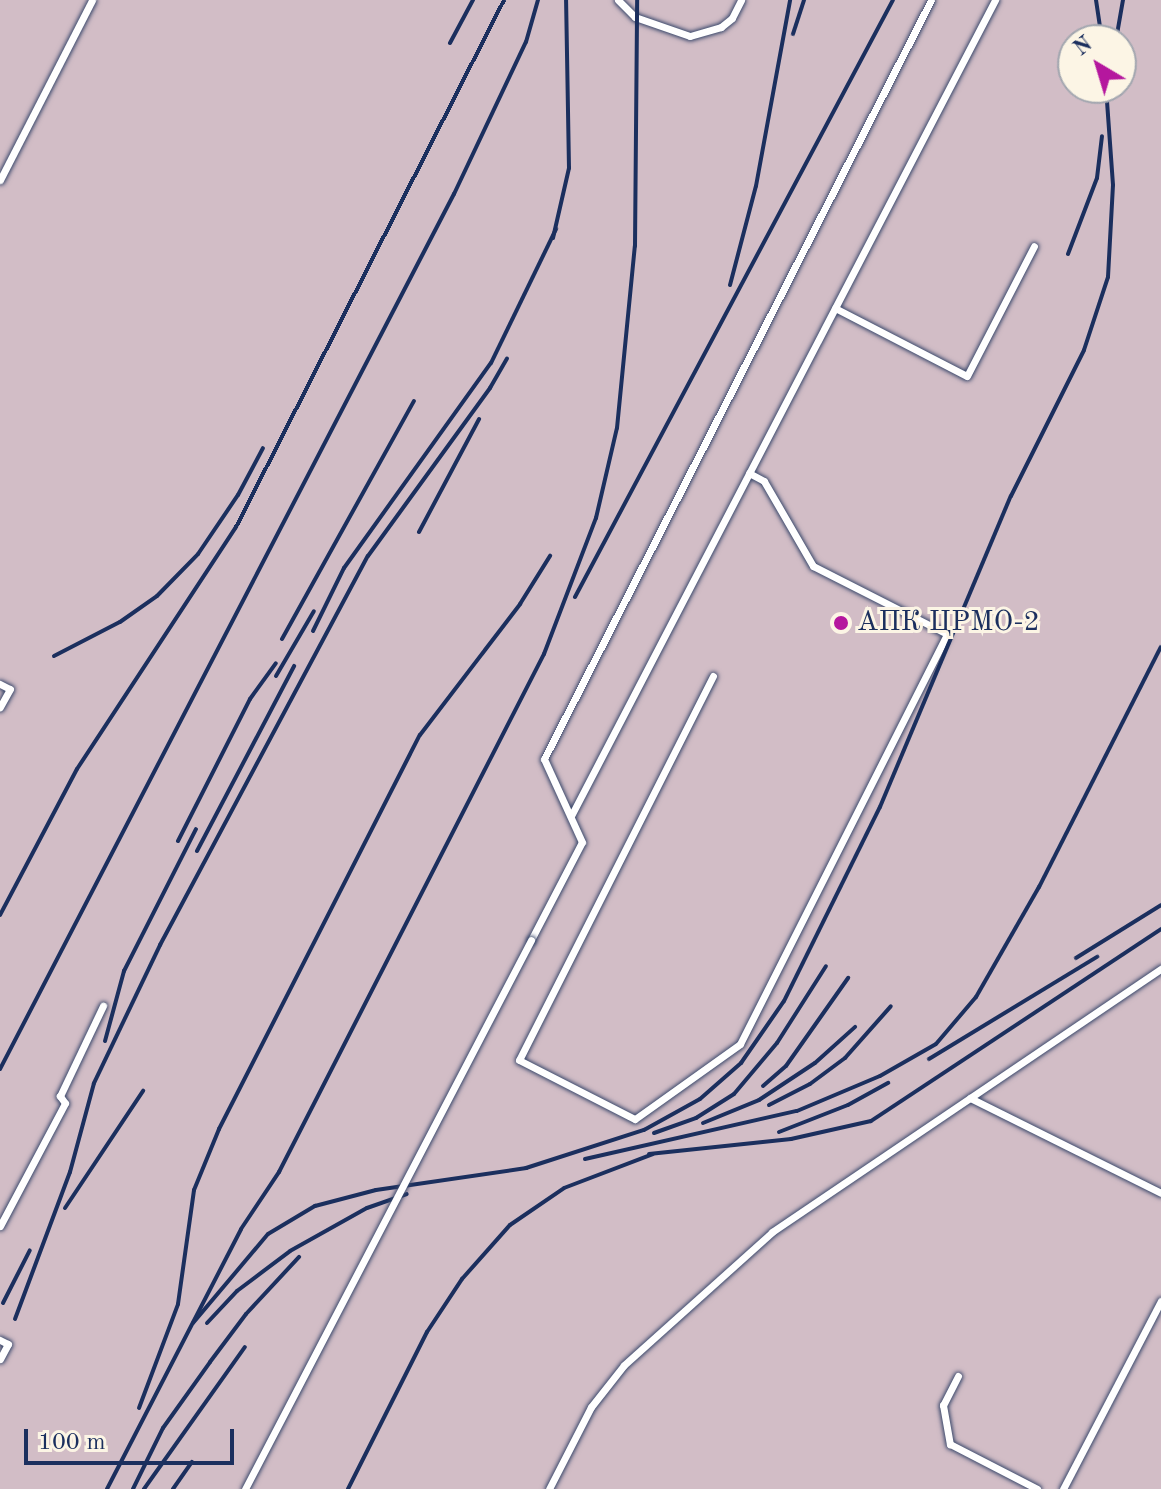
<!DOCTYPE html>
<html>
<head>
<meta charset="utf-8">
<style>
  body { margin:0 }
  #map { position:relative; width:1161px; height:1489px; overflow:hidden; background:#f3ddbe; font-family:"Old Standard TT",serif }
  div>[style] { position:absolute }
  .industrial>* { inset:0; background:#d2bdc6 }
  .roads { filter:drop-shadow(0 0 2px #3b496c) drop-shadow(0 0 2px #3b496c) }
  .lane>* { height:7px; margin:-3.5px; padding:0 3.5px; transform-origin:3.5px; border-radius:3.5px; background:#fff }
  .rail>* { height:4px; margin:-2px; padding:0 2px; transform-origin:2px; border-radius:2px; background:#1b2f5e }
  .bridges { filter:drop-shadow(0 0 2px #3b496c) drop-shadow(0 0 2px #3b496c) }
  .lane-bridge>* { height:7px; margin:-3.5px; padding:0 3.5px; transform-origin:3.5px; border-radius:3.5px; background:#fff }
  .dots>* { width:22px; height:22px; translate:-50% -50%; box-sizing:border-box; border:4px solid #fcf5e5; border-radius:50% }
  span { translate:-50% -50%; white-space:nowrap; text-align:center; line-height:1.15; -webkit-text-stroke:6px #fcf5e5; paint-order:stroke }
  .poi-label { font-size:28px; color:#1b2f5e }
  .left { translate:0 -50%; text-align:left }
  .north { position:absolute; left:1057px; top:24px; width:80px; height:80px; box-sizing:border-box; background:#fcf5e5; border:2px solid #a2a6af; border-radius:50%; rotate:322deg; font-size:22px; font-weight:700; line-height:32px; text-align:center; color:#1b2f5e }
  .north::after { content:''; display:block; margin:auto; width:28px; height:36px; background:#b5179e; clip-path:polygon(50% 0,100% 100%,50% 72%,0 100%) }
  .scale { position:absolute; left:24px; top:1429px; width:210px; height:36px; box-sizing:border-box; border:4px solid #1b2f5e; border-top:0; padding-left:10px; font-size:24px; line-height:28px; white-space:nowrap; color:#1b2f5e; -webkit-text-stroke:6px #fcf5e5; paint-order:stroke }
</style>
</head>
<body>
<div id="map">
  <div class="industrial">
    <div style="clip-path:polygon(evenodd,0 0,1161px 0,1161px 1489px,0 1489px,0 0,1073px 40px,1121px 40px,1121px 88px,1073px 88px,1073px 40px)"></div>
  </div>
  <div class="roads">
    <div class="lane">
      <div style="left:618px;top:0;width:24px;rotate:45deg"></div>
      <div style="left:635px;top:17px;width:58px;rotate:19.1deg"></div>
      <div style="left:690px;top:36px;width:32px;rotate:-16deg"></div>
      <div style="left:721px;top:27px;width:14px;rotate:-39deg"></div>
      <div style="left:732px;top:18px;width:20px;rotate:-63deg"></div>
      <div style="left:0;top:180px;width:202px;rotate:-62.9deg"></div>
      <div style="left:835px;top:308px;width:148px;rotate:27.3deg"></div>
      <div style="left:967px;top:376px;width:146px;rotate:-62.7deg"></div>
      <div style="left:713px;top:676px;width:430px;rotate:116.8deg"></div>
      <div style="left:519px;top:1060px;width:130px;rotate:27deg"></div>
      <div style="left:635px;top:1119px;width:129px;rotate:-35.5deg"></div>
      <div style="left:740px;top:1044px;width:459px;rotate:-63.2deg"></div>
      <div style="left:947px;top:634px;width:150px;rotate:-153.1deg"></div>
      <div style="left:813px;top:566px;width:98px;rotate:-120deg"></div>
      <div style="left:764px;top:481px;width:17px;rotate:-152deg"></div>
      <div style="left:0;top:684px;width:11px;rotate:27deg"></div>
      <div style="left:10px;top:689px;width:21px;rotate:119deg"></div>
      <div style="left:571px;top:816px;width:920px;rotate:-62.54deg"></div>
      <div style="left:531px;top:940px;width:110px;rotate:-62.5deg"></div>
      <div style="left:582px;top:842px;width:91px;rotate:-114.6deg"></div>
      <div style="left:544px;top:759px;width:852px;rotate:-62.98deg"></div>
      <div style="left:970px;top:1098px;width:213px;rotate:26.4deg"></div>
      <div style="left:0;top:1226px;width:139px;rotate:-62.1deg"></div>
      <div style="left:65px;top:1103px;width:9px;rotate:-126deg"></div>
      <div style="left:60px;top:1096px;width:100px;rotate:-64.5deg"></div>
      <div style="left:0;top:1340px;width:9px;rotate:27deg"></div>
      <div style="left:8px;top:1344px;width:17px;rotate:118deg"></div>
      <div style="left:958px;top:1376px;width:33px;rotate:117deg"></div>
      <div style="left:943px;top:1405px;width:40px;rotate:80deg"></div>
      <div style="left:950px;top:1444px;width:98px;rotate:27.3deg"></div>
      <div style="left:549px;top:1489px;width:92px;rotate:-62.9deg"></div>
      <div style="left:591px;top:1407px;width:53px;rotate:-51.8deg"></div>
      <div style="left:624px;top:1365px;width:199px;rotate:-41.9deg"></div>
      <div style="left:772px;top:1232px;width:470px;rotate:-34.1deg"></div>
      <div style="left:1063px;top:1489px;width:212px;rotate:-62.5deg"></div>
    </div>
  </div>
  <div class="rail">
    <div style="left:1096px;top:0;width:40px;rotate:81.5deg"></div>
    <div style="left:793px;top:34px;width:36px;rotate:-72deg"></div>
    <div style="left:1116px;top:40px;width:41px;rotate:-80.1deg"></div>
    <div style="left:450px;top:43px;width:49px;rotate:-61.9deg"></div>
    <div style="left:553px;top:238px;width:72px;rotate:-77.1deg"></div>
    <div style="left:569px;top:168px;width:168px;rotate:-91deg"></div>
    <div style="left:1068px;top:254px;width:81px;rotate:-69.1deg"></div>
    <div style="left:1097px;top:178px;width:42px;rotate:-83.2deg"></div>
    <div style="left:730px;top:285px;width:102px;rotate:-75.3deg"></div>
    <div style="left:756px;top:186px;width:189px;rotate:-79.6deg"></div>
    <div style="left:419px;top:532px;width:128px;rotate:-62deg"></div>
    <div style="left:575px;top:597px;width:676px;rotate:-61.96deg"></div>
    <div style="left:313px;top:631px;width:70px;rotate:-63.8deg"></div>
    <div style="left:344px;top:568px;width:252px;rotate:-54.4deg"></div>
    <div style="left:491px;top:363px;width:149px;rotate:-64.1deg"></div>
    <div style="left:282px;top:639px;width:272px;rotate:-61deg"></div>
    <div style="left:54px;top:656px;width:74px;rotate:-27.3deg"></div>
    <div style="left:120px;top:622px;width:45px;rotate:-35.1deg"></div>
    <div style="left:157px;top:596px;width:59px;rotate:-45.7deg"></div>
    <div style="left:198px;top:554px;width:71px;rotate:-55.9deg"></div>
    <div style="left:238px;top:495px;width:53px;rotate:-62deg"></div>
    <div style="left:276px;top:676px;width:75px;rotate:-59.7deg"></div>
    <div style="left:178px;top:841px;width:159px;rotate:-63.1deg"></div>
    <div style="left:250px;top:699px;width:44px;rotate:-54.2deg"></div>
    <div style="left:197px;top:851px;width:209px;rotate:-62.3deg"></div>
    <div style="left:0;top:915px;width:165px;rotate:-62.2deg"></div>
    <div style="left:77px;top:769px;width:290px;rotate:-56.7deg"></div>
    <div style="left:236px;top:527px;width:591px;rotate:-63.04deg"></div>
    <div style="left:1076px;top:958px;width:100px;rotate:-31.9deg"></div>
    <div style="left:105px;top:1041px;width:73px;rotate:-74.8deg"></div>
    <div style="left:124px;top:971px;width:159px;rotate:-63.1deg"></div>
    <div style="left:929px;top:1059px;width:197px;rotate:-31.3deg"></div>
    <div style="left:0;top:1069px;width:986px;rotate:-62.58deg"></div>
    <div style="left:454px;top:194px;width:168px;rotate:-64.7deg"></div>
    <div style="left:526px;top:42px;width:44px;rotate:-74.1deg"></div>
    <div style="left:763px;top:1086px;width:30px;rotate:-41deg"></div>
    <div style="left:786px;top:1066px;width:108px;rotate:-54.8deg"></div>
    <div style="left:769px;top:1105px;width:46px;rotate:-27.1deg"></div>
    <div style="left:810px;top:1084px;width:44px;rotate:-36.6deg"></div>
    <div style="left:845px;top:1058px;width:69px;rotate:-48.5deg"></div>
    <div style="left:703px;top:1123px;width:61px;rotate:-22.3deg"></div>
    <div style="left:759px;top:1100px;width:67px;rotate:-33.5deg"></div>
    <div style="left:815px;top:1063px;width:54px;rotate:-42deg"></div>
    <div style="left:779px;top:1132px;width:74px;rotate:-21.4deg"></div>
    <div style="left:848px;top:1105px;width:46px;rotate:-28.8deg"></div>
    <div style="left:654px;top:1133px;width:45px;rotate:-19.7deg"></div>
    <div style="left:696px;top:1118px;width:45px;rotate:-32.3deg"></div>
    <div style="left:734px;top:1094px;width:67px;rotate:-49.9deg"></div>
    <div style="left:777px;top:1043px;width:91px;rotate:-57.5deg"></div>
    <div style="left:649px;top:1154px;width:143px;rotate:-6deg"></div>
    <div style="left:791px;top:1139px;width:82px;rotate:-12.7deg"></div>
    <div style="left:871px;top:1121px;width:348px;rotate:-33.5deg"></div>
    <div style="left:585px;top:1159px;width:217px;rotate:-12.8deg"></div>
    <div style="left:797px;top:1111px;width:90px;rotate:-22.9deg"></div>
    <div style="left:880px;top:1076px;width:64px;rotate:-29.7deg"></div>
    <div style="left:936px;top:1044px;width:62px;rotate:-49.6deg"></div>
    <div style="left:976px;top:997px;width:127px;rotate:-60.2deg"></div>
    <div style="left:1039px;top:887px;width:269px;rotate:-63.1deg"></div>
    <div style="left:65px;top:1208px;width:141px;rotate:-56.3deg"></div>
    <div style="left:3px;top:1303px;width:59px;rotate:-63deg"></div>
    <div style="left:15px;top:1319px;width:157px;rotate:-69.5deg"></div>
    <div style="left:70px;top:1172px;width:92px;rotate:-74.9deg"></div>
    <div style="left:94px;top:1083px;width:153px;rotate:-64.4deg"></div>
    <div style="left:160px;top:945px;width:441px;rotate:-61.9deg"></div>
    <div style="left:368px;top:556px;width:208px;rotate:-54deg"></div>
    <div style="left:490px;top:388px;width:34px;rotate:-60deg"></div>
    <div style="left:193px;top:1323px;width:116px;rotate:-49.9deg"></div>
    <div style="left:268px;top:1234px;width:55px;rotate:-30.8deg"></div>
    <div style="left:315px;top:1206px;width:63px;rotate:-14.7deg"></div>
    <div style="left:376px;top:1190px;width:152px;rotate:-8.3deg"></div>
    <div style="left:526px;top:1168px;width:124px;rotate:-17.9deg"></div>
    <div style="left:644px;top:1130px;width:64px;rotate:-29deg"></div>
    <div style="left:700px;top:1099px;width:55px;rotate:-41.3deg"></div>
    <div style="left:741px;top:1063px;width:75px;rotate:-55.3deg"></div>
    <div style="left:784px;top:1001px;width:216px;rotate:-63.7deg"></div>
    <div style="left:880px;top:807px;width:337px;rotate:-67.2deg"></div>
    <div style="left:1011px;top:496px;width:163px;rotate:-63.4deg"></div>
    <div style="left:1084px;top:350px;width:77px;rotate:-71.8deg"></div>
    <div style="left:1108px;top:277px;width:92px;rotate:-86.9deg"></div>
    <div style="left:1113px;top:185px;width:97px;rotate:-94.1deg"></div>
    <div style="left:207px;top:1323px;width:44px;rotate:-46.8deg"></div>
    <div style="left:237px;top:1291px;width:66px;rotate:-37deg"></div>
    <div style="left:290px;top:1251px;width:88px;rotate:-29.2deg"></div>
    <div style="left:367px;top:1208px;width:42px;rotate:-19.3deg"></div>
    <div style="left:139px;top:1408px;width:111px;rotate:-69.4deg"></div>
    <div style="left:178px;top:1304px;width:115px;rotate:-82deg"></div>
    <div style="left:194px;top:1190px;width:66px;rotate:-67.7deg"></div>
    <div style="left:219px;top:1129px;width:442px;rotate:-63deg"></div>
    <div style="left:420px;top:735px;width:165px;rotate:-52.6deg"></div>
    <div style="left:520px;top:604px;width:57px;rotate:-58deg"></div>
    <div style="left:107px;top:1489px;width:292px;rotate:-62.7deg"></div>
    <div style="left:241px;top:1229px;width:69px;rotate:-56.3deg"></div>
    <div style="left:279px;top:1172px;width:582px;rotate:-62.91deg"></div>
    <div style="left:544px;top:654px;width:146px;rotate:-69.1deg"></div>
    <div style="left:596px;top:518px;width:92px;rotate:-76.9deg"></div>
    <div style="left:617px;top:428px;width:183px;rotate:-84.4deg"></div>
    <div style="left:635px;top:246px;width:246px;rotate:-89.5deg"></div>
    <div style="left:133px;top:1489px;width:68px;rotate:-63.8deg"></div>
    <div style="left:163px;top:1428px;width:81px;rotate:-54.5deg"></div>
    <div style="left:210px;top:1362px;width:60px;rotate:-53.1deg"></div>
    <div style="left:246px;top:1314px;width:78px;rotate:-47.1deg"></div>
    <div style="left:144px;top:1489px;width:174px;rotate:-54.6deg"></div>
    <div style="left:173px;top:1489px;width:33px;rotate:-55deg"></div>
    <div style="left:348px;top:1489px;width:176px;rotate:-63.3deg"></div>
    <div style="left:427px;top:1332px;width:64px;rotate:-56.6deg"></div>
    <div style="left:462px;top:1279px;width:72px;rotate:-48.4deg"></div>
    <div style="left:510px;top:1225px;width:65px;rotate:-34.4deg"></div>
    <div style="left:564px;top:1188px;width:95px;rotate:-20.9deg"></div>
  </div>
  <div class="bridges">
    <div class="lane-bridge">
      <div style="left:245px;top:1489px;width:619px;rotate:-62.48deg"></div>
    </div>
  </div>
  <div class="dots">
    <div style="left:841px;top:623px;background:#b5179e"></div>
  </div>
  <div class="poi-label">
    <span class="left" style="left:857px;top:623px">АПК ЦРМО-2</span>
  </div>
  <div class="north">N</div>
  <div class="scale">100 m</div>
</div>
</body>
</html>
